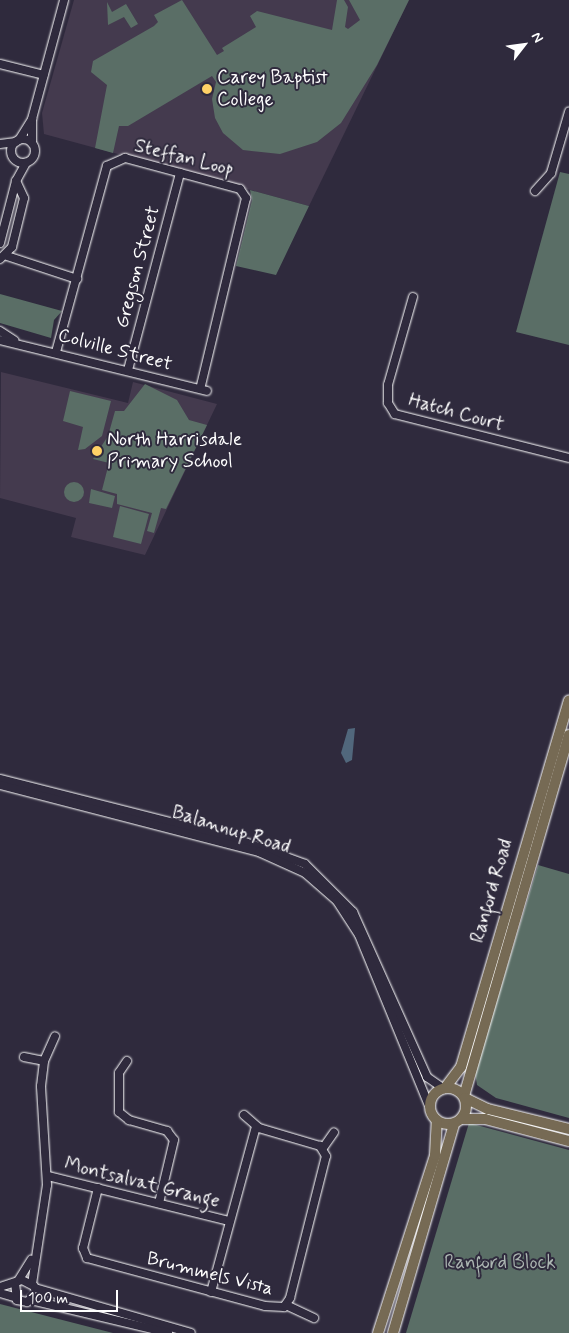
<!DOCTYPE html>
<html>
<head>
<meta charset="utf-8">
<style>
  body { margin:0 }
  #map { position:relative; width:569px; height:1333px; overflow:hidden; background:#2f2a3d; font-family:Mynerve,sans-serif }
  div>[style] { position:absolute }
  .built>* { inset:0; background:#443a4e }
  .green>* { inset:0; background:#5a6e66 }
  .round { border-radius:50% }
  .water>* { inset:0; background:#51677c }
  .roads { filter:drop-shadow(0 0 1px #fff) drop-shadow(0 0 1px #fff) }
  .minor>* { height:8px; margin:-4px; padding:0 4px; transform-origin:4px; border-radius:4px; background:#2f2a3d }
  .minor>.ring { margin:-4px; padding:0; box-sizing:content-box; background:none; border:8px solid #2f2a3d; border-radius:50% }
  .major>* { height:10px; margin:-5px; padding:0 5px; transform-origin:5px; border-radius:5px; background:#766a54 }
  .major>.ring { margin:-5px; padding:0; box-sizing:content-box; background:none; border:10px solid #766a54; border-radius:50% }
  .dots>* { width:14px; height:14px; translate:-50% -50%; box-sizing:border-box; border:2px solid #2f2a3d; border-radius:50% }
  span { translate:-50% -50%; white-space:nowrap; text-align:center; line-height:1.15; -webkit-text-stroke:4px #2f2a3d; paint-order:stroke }
  .poi-label { font-size:19px; color:#fff }
  .left { translate:0 -50%; text-align:left }
  .street-label { font-size:19px; color:#fff }
  .park-label { font-size:19px; color:#acb6b2 }
  .north { position:absolute; left:499px; top:20px; width:50px; height:50px; -webkit-text-stroke:4px #2f2a3d; paint-order:stroke; rotate:60deg; font-size:14px; font-weight:700; line-height:20px; text-align:center; color:#fff }
  .north::after { content:''; display:block; margin:auto; width:18px; height:22px; background:#fff; clip-path:polygon(50% 0,100% 100%,50% 72%,0 100%) }
  .scale { position:absolute; left:20px; top:1290px; width:98px; height:22px; box-sizing:border-box; border:2px solid #fff; border-top:0; padding-left:6px; font-size:15px; line-height:18px; white-space:nowrap; color:#fff; -webkit-text-stroke:4px #2f2a3d; paint-order:stroke }
</style>
</head>
<body>
<div id="map">
  <div class="built">
    <div style="clip-path:polygon(74px 0,409px 0,309px 206px,44px 134px,42px 113px)"></div>
    <div style="clip-path:polygon(1px 372px,128px 403px,133px 382px,217px 404px,145px 555px,71px 537px,76px 518px,0 498px)"></div>
  </div>
  <div class="green">
    <div style="clip-path:polygon(182px 0,217px 55px,224px 51px,222px 48px,256px 27px,250px 16px,257px 11px,332px 30px,337px 0,344px 0,348px 7px,345px 27px,348px 29px,360px 20px,349px 0,409px 0,377px 65px,341px 123px,317px 142px,280px 154px,243px 150px,223px 133px,215px 118px,212px 99px,216px 82px,212px 76px,128px 126px,119px 126px,113px 153px,95px 148px,107px 85px,91px 72px,93px 61px,154px 26px,158px 22px,154px 15px)"></div>
    <div style="clip-path:polygon(107px 2px,112px 12px,126px 4px,138px 24px,131px 28px,124px 17px,108px 25px)"></div>
    <div style="clip-path:polygon(560px 172px,569px 174px,569px 345px,516px 332px)"></div>
    <div style="clip-path:polygon(250px 190px,309px 206px,276px 275px,236px 266px,252px 200px)"></div>
    <div style="clip-path:polygon(0 294px,62px 311px,54px 320px,51px 338px,0 323px)"></div>
    <div style="clip-path:polygon(145px 384px,177px 400px,189px 420px,207px 425px,166px 509px,161px 508px,154px 533px,147px 531px,152px 513px,117px 504px,117px 494px,102px 490px,109px 463px,93px 459px,108px 436px,115px 411px,124px 411px)"></div>
    <div style="clip-path:polygon(70px 391px,111px 401px,102px 436px,85px 449px,78px 450px,83px 427px,63px 421px)"></div>
    <div class="round" style="left:64px;top:482px;width:20px;height:20px"></div>
    <div style="clip-path:polygon(91px 489px,115px 496px,112px 508px,89px 503px)"></div>
    <div style="clip-path:polygon(120px 506px,149px 514px,141px 544px,113px 537px)"></div>
    <div style="clip-path:polygon(538px 865px,569px 874px,569px 1118px,496px 1098px,477px 1085px,475px 1073px)"></div>
    <div style="clip-path:polygon(469px 1123px,569px 1150px,569px 1333px,406px 1333px)"></div>
    <div style="clip-path:polygon(0 1304px,113px 1333px,0 1333px)"></div>
  </div>
  <div class="water">
    <div style="clip-path:polygon(355px 728px,352px 760px,346px 763px,341px 753px,348px 729px)"></div>
  </div>
  <div class="roads">
    <div class="minor">
      <div style="left:0;top:64px;width:45px;rotate:14deg"></div>
      <div style="left:32px;top:121px;width:22px;rotate:90deg"></div>
      <div class="ring" style="left:11px;top:139px;width:16px;height:16px"></div>
      <div style="left:19px;top:140px;width:25px;rotate:-58deg"></div>
      <div style="left:32px;top:119px;width:123px;rotate:-74.9deg"></div>
      <div style="left:0;top:144px;width:16px;rotate:-7deg"></div>
      <div style="left:535px;top:191px;width:24px;rotate:-48deg"></div>
      <div style="left:551px;top:173px;width:64px;rotate:-73.6deg"></div>
      <div style="left:0;top:243px;width:64px;rotate:-75.5deg"></div>
      <div style="left:16px;top:181px;width:21px;rotate:-61deg"></div>
      <div style="left:7px;top:256px;width:74px;rotate:18.2deg"></div>
      <div style="left:0;top:259px;width:17px;rotate:-45deg"></div>
      <div style="left:12px;top:247px;width:50px;rotate:-76.2deg"></div>
      <div style="left:24px;top:198px;width:19px;rotate:-115deg"></div>
      <div style="left:413px;top:297px;width:91px;rotate:105.9deg"></div>
      <div style="left:388px;top:385px;width:18px;rotate:90deg"></div>
      <div style="left:388px;top:403px;width:13px;rotate:58deg"></div>
      <div style="left:395px;top:414px;width:179px;rotate:14.2deg"></div>
      <div style="left:0;top:331px;width:17px;rotate:33deg"></div>
      <div style="left:0;top:340px;width:213px;rotate:13.8deg"></div>
      <div style="left:56px;top:352px;width:193px;rotate:-74.7deg"></div>
      <div style="left:107px;top:166px;width:20px;rotate:-24deg"></div>
      <div style="left:125px;top:158px;width:119px;rotate:15.1deg"></div>
      <div style="left:240px;top:189px;width:11px;rotate:56deg"></div>
      <div style="left:246px;top:198px;width:196px;rotate:103.5deg"></div>
      <div style="left:128px;top:370px;width:204px;rotate:-75.2deg"></div>
      <div style="left:0;top:779px;width:244px;rotate:14.2deg"></div>
      <div style="left:237px;top:839px;width:72px;rotate:20.2deg"></div>
      <div style="left:305px;top:864px;width:68px;rotate:45deg"></div>
      <div style="left:353px;top:912px;width:181px;rotate:65.8deg"></div>
      <div style="left:427px;top:1077px;width:21px;rotate:35deg"></div>
      <div style="left:0;top:785px;width:268px;rotate:14.5deg"></div>
      <div style="left:259px;top:852px;width:51px;rotate:24.5deg"></div>
      <div style="left:305px;top:873px;width:43px;rotate:41.2deg"></div>
      <div style="left:337px;top:901px;width:40px;rotate:57.1deg"></div>
      <div style="left:359px;top:935px;width:187px;rotate:67.7deg"></div>
      <div style="left:24px;top:1057px;width:20px;rotate:11deg"></div>
      <div style="left:127px;top:1061px;width:14px;rotate:124deg"></div>
      <div style="left:119px;top:1073px;width:39px;rotate:90deg"></div>
      <div style="left:119px;top:1112px;width:13px;rotate:39deg"></div>
      <div style="left:129px;top:1120px;width:40px;rotate:16deg"></div>
      <div style="left:167px;top:1131px;width:11px;rotate:52deg"></div>
      <div style="left:174px;top:1140px;width:65px;rotate:103.4deg"></div>
      <div style="left:323px;top:1148px;width:19px;rotate:-55deg"></div>
      <div style="left:48px;top:1176px;width:187px;rotate:14deg"></div>
      <div style="left:98px;top:1188px;width:62px;rotate:104deg"></div>
      <div style="left:83px;top:1248px;width:11px;rotate:68deg"></div>
      <div style="left:87px;top:1258px;width:184px;rotate:15.1deg"></div>
      <div style="left:265px;top:1306px;width:19px;rotate:3deg"></div>
      <div style="left:284px;top:1307px;width:11px;rotate:-56deg"></div>
      <div style="left:290px;top:1298px;width:146px;rotate:-75.8deg"></div>
      <div style="left:326px;top:1156px;width:12px;rotate:-121deg"></div>
      <div style="left:320px;top:1146px;width:64px;rotate:-163.6deg"></div>
      <div style="left:259px;top:1128px;width:20px;rotate:-139deg"></div>
      <div style="left:18px;top:1281px;width:25px;rotate:-58deg"></div>
      <div style="left:15px;top:1283px;width:17px;rotate:83deg"></div>
      <div style="left:17px;top:1300px;width:10px;rotate:11deg"></div>
      <div style="left:27px;top:1302px;width:8px;rotate:-40deg"></div>
      <div style="left:32px;top:1284px;width:100px;rotate:-81.4deg"></div>
      <div style="left:47px;top:1185px;width:99px;rotate:-93.5deg"></div>
      <div style="left:41px;top:1086px;width:25px;rotate:-83deg"></div>
      <div style="left:44px;top:1061px;width:27px;rotate:-66deg"></div>
      <div style="left:0;top:1287px;width:23px;rotate:-18deg"></div>
      <div style="left:22px;top:1280px;width:13px;rotate:27deg"></div>
      <div style="left:35px;top:1288px;width:162px;rotate:16.1deg"></div>
      <div style="left:211px;top:1292px;width:172px;rotate:-74.8deg"></div>
      <div style="left:0;top:1293px;width:15px;rotate:16deg"></div>
      <div style="left:31px;top:1300px;width:141px;rotate:13.5deg"></div>
      <div style="left:286px;top:1305px;width:31px;rotate:25deg"></div>
    </div>
    <div class="major">
      <div class="ring" style="left:430px;top:1088px;width:26px;height:26px"></div>
      <div style="left:445px;top:1088px;width:26px;rotate:-53deg"></div>
      <div style="left:461px;top:1067px;width:382px;rotate:-73.6deg"></div>
      <div style="left:464px;top:1096px;width:376px;rotate:-73.8deg"></div>
      <div style="left:465px;top:1098px;width:25px;rotate:26deg"></div>
      <div style="left:488px;top:1109px;width:83px;rotate:13.9deg"></div>
      <div style="left:462px;top:1119px;width:23px"></div>
      <div style="left:485px;top:1119px;width:87px;rotate:14.7deg"></div>
      <div style="left:378px;top:1333px;width:187px;rotate:-72.2deg"></div>
      <div style="left:435px;top:1155px;width:35px;rotate:-87deg"></div>
      <div style="left:393px;top:1333px;width:218px;rotate:-73.7deg"></div>
    </div>
  </div>
  <div class="dots">
    <div style="left:207px;top:89px;background:#ffd166"></div>
    <div style="left:97px;top:451px;background:#ffd166"></div>
  </div>
  <div class="poi-label">
    <span class="left" style="left:217px;top:89px">Carey Baptist<br>College</span>
    <span class="left" style="left:107px;top:451px">North Harrisdale<br>Primary School</span>
  </div>
  <div class="street-label">
    <span style="left:184px;top:158px;rotate:14deg">Steffan Loop</span>
    <span style="left:138px;top:267px;rotate:-75deg">Gregson Street</span>
    <span style="left:115px;top:350px;rotate:15deg">Colville Street</span>
    <span style="left:456px;top:413px;rotate:15deg">Hatch Court</span>
    <span style="left:231px;top:830px;rotate:17deg">Balannup Road</span>
    <span style="left:492px;top:891px;rotate:-74deg">Ranford Road</span>
    <span style="left:142px;top:1183px;rotate:14deg">Montsalvat Grange</span>
    <span style="left:210px;top:1274px;rotate:14deg">Brummels Vista</span>
  </div>
  <div class="park-label">
    <span style="left:500px;top:1263px">Ranford Block</span>
  </div>
  <div class="north">N</div>
  <div class="scale">100 m</div>
</div>
</body>
</html>
